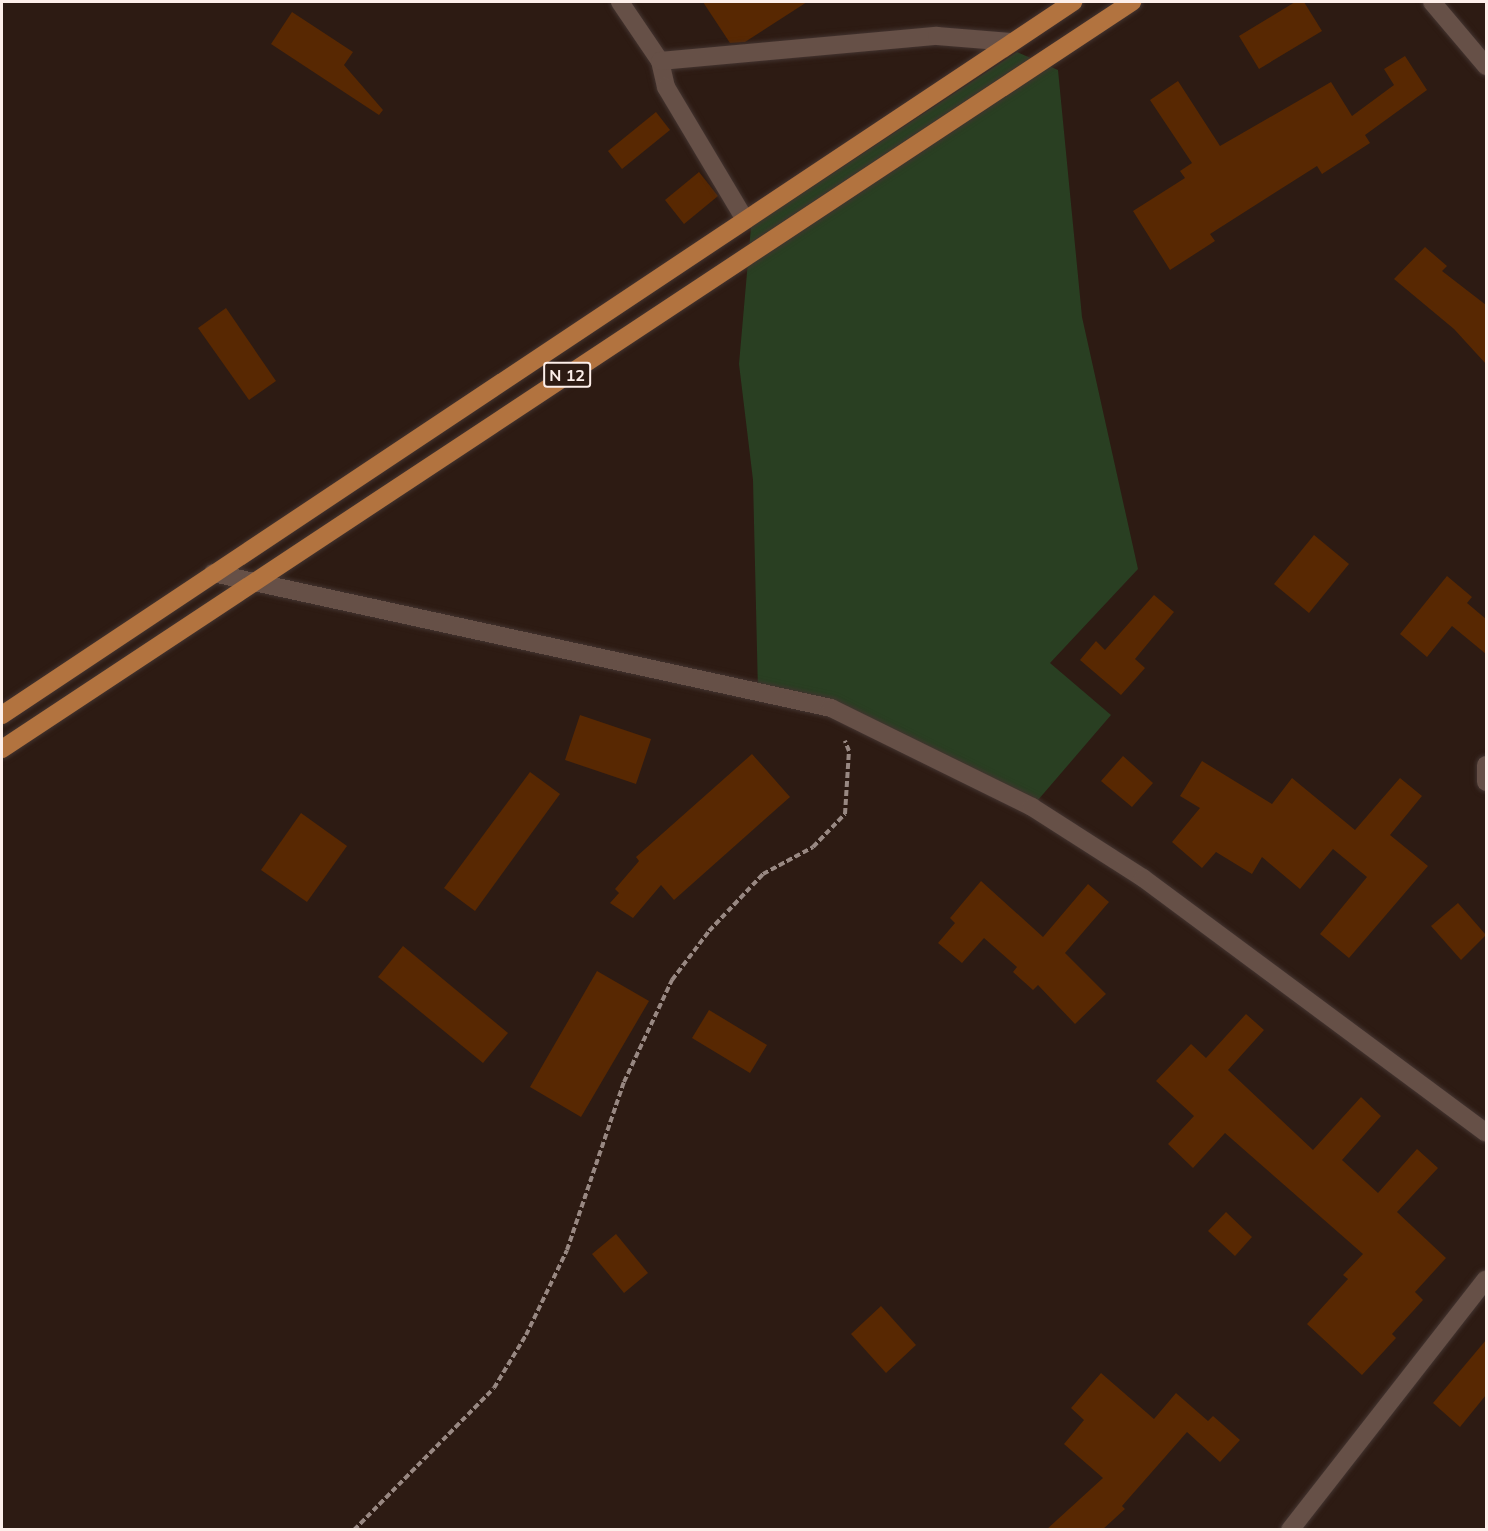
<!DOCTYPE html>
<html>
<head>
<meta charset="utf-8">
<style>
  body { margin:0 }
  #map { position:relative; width:1488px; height:1531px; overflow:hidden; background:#2d1b13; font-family:Mulish,sans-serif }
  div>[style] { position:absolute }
  .green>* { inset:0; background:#293f22 }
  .building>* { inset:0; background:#582802 }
  .path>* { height:4px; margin-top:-2px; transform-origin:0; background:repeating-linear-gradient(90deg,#988882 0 6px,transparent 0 9px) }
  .roads { filter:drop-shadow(0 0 2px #433430) drop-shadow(0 0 2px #433430) }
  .minor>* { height:18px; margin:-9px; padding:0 9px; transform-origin:9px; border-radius:9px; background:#665047 }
  .major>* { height:18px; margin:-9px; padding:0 9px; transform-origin:9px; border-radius:9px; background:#b2733f }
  span { translate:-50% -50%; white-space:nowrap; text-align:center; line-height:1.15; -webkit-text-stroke:6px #2d1b13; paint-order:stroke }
  .shield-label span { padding:2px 4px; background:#2d1b13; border:2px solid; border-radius:4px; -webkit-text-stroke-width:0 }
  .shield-label { font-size:16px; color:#fdefea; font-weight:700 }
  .frame { position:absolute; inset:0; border:3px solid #fdefea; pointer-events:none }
</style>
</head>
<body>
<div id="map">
  <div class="green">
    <div style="clip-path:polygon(1017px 52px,1058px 70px,1082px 317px,1138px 569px,1050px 663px,1111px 715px,1032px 807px,831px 708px,758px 692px,753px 480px,739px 364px,751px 227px)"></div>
  </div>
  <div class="building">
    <div style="clip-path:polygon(703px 2px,807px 2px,745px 42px,730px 43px)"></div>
    <div style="clip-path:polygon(1295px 2px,1304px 2px,1322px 31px,1259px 69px,1239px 36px)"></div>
    <div style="clip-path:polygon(292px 12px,353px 52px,344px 65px,383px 110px,379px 115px,271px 44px)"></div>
    <div style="clip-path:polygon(1405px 56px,1427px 90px,1365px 135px,1370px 143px,1322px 174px,1317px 166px,1210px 234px,1215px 241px,1170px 270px,1133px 211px,1185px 178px,1180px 171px,1192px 163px,1150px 100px,1178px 81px,1220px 146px,1331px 82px,1352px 116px,1394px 85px,1384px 69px)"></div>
    <div style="clip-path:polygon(656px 112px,670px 130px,622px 169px,608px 151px)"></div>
    <div style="clip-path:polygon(699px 172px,718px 196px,684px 224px,665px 200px)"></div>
    <div style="clip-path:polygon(1425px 247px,1447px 266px,1442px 271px,1486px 305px,1486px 364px,1454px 329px,1394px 279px)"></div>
    <div style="clip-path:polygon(226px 308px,276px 381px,249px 400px,198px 328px)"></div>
    <div style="clip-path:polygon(1314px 535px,1349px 564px,1309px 613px,1274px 584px)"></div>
    <div style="clip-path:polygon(1447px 576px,1472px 597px,1467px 603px,1486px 619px,1486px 654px,1452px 626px,1427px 657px,1400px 634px)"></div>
    <div style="clip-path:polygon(1154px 595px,1174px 612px,1135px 659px,1145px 668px,1121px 695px,1080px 660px,1096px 641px,1105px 650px)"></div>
    <div style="clip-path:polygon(580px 715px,651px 739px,636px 784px,565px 760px)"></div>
    <div style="clip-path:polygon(752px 754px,790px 797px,674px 900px,661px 885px,633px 918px,610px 903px,619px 893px,615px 889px,639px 861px,636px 857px)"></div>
    <div style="clip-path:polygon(1123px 756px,1153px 783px,1132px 807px,1101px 781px)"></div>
    <div style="clip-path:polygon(1202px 761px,1272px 804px,1292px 778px,1355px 830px,1400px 778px,1422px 796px,1390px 835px,1428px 866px,1349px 958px,1320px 934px,1367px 877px,1333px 849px,1300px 889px,1262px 857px,1252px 874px,1216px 852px,1202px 868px,1172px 842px,1200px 808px,1180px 796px)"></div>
    <div style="clip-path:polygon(530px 772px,560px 794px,475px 911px,444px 888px)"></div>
    <div style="clip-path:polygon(301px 813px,347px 846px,307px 902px,261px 870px)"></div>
    <div style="clip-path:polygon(981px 881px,1043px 937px,1088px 884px,1109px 902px,1065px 953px,1106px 994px,1075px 1024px,1038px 985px,1033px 990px,1013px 972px,1017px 967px,984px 938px,962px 963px,938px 943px,955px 923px,950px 918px)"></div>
    <div style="clip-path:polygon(1458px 903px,1486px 935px,1461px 960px,1431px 926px)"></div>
    <div style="clip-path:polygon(403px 946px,508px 1033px,483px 1063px,378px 977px)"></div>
    <div style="clip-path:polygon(597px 971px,649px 1001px,581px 1117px,530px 1087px)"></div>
    <div style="clip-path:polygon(709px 1010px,767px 1045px,750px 1073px,692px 1038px)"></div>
    <div style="clip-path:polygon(1246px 1014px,1264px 1030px,1228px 1070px,1313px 1150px,1361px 1097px,1381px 1116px,1342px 1160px,1378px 1193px,1417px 1149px,1438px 1168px,1397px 1212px,1446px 1258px,1415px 1292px,1423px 1300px,1392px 1334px,1396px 1338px,1362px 1375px,1307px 1324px,1348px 1279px,1343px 1275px,1363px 1254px,1225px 1133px,1193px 1168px,1168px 1144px,1194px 1116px,1156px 1081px,1191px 1044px,1206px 1058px)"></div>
    <div style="clip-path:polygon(1226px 1212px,1252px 1237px,1235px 1256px,1208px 1231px)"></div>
    <div style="clip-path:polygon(616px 1234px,648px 1273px,624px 1293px,592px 1254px)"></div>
    <div style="clip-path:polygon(881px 1306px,916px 1345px,886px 1373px,851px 1334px)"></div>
    <div style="clip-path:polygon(1486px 1340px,1486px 1395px,1460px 1427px,1433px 1403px)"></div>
    <div style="clip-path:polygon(1101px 1373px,1154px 1419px,1176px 1393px,1208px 1421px,1213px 1416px,1240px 1440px,1220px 1462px,1187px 1432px,1122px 1506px,1125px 1509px,1102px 1530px,1046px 1530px,1103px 1478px,1064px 1444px,1084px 1420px,1071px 1408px)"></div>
  </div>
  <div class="path">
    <div style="left:354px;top:1530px;width:199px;rotate:-45.4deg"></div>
    <div style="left:494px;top:1388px;width:62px;rotate:-58.9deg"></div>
    <div style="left:526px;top:1335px;width:94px;rotate:-64.2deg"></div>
    <div style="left:567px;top:1250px;width:177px;rotate:-71.3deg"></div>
    <div style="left:624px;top:1082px;width:113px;rotate:-64.8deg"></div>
    <div style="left:672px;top:980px;width:61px;rotate:-52.9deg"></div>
    <div style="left:709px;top:931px;width:79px;rotate:-46.5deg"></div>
    <div style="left:763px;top:874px;width:57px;rotate:-28.4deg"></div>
    <div style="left:813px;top:847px;width:46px;rotate:-45.9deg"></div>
    <div style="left:845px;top:814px;width:63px;rotate:-86.4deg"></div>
    <div style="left:849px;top:751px;width:11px;rotate:-112deg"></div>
  </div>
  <div class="roads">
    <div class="minor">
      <div style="left:620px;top:2px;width:71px;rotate:55.9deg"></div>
      <div style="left:660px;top:61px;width:27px;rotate:77deg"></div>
      <div style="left:666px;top:87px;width:152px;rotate:59.2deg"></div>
      <div style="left:1432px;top:2px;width:84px;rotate:49.8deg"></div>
      <div style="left:660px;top:61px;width:278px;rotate:-5.2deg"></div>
      <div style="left:937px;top:36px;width:74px;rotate:4.6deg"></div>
      <div style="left:213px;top:573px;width:633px;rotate:12.32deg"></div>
      <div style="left:831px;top:708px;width:224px;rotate:26.2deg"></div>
      <div style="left:1032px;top:807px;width:132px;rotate:32.6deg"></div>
      <div style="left:1143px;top:878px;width:427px;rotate:36.6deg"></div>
      <div style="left:1486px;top:765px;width:17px;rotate:90deg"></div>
      <div style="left:1290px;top:1530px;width:318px;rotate:-52deg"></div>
    </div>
    <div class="major">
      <div style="left:2px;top:715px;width:1287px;rotate:-33.65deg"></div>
      <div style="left:2px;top:749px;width:1355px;rotate:-33.47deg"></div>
    </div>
  </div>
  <div class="shield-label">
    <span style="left:567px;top:375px">N 12</span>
  </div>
  <div class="frame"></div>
</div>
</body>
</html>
